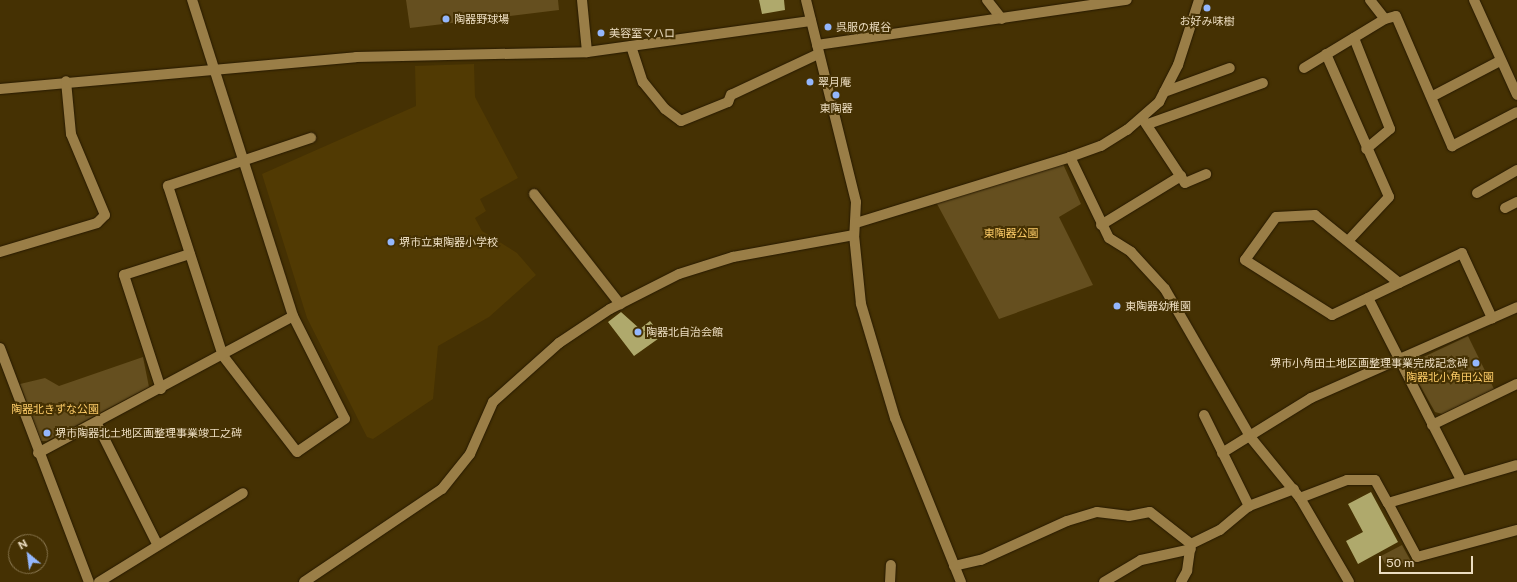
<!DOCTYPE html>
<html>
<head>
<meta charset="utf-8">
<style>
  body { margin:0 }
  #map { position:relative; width:1517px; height:582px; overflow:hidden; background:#453103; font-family:"Public Sans","Noto Sans JP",sans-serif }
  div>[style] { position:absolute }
  .built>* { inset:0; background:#513a03 }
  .green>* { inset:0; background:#654f1f }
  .building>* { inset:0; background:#afa96c }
  .roads { filter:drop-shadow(0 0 1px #271a00) drop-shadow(0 0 1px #271a00) }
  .street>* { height:10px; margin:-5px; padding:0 5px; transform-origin:5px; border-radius:5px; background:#9a7e47 }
  .dots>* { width:11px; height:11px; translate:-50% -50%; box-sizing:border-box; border:2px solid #453103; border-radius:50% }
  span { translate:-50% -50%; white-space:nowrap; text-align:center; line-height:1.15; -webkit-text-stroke:4px #453103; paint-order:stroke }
  .poi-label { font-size:11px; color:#ecddc1 }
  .left { translate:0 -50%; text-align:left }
  .right { translate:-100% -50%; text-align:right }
  .park-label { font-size:11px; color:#fccb67 }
  .north { position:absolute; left:8px; top:534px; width:40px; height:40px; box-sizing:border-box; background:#453103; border:1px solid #88764f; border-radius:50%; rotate:331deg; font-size:11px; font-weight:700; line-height:16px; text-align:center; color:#ecddc1 }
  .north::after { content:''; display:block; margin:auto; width:14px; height:18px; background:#94b7fd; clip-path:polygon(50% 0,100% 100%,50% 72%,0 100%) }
  .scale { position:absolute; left:1379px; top:556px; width:94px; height:18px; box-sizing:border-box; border:2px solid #ecddc1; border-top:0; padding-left:5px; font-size:12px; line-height:14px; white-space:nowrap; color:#ecddc1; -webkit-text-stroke:3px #453103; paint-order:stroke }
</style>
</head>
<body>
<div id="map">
  <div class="built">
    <div style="clip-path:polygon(474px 64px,475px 97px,518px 178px,480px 199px,486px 211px,475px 218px,482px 231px,517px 253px,536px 275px,489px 317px,438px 346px,433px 399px,373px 439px,367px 437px,307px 318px,262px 174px,416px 106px,415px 66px)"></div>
  </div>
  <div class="green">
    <div style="clip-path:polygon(406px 0,558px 0,559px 10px,410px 28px)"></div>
    <div style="clip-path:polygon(1063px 164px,1081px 204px,1059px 217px,1093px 285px,999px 319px,936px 202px)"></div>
    <div style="clip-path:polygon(1468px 336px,1494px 389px,1442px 414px,1435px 412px,1410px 368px,1413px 362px)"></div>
    <div style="clip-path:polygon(143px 357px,149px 387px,47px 441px,41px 441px,20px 384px,45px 378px,59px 386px)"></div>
    <div style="clip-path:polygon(1402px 545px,1412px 563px,1385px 564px,1381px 556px)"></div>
  </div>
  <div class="building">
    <div style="clip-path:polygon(759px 0,784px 0,785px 10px,762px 14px)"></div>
    <div style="clip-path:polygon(621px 312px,640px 329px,650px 321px,662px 336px,634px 356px,608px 322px)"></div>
    <div style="clip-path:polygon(1371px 492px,1398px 542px,1358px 564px,1346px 541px,1363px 532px,1348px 504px)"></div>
  </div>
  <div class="roads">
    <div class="street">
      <div style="left:582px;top:0;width:52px;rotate:84.5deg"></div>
      <div style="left:806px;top:0;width:208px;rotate:76.1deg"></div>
      <div style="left:856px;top:202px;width:33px;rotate:93deg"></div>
      <div style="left:854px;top:235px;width:69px;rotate:84.2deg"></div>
      <div style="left:861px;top:304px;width:119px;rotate:73.4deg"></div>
      <div style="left:895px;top:418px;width:177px;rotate:68.1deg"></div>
      <div style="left:987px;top:0;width:24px;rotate:52deg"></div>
      <div style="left:1370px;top:0;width:24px;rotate:52deg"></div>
      <div style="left:1474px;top:0;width:104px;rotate:65.6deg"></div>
      <div style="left:1354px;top:38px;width:98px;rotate:68.4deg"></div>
      <div style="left:1390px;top:129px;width:31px;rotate:140deg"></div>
      <div style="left:817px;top:45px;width:313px;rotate:-8.3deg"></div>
      <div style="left:631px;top:46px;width:38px;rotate:72deg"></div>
      <div style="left:643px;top:82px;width:35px;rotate:51deg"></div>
      <div style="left:665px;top:109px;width:20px;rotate:37deg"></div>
      <div style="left:681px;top:121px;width:51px;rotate:-22deg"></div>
      <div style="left:728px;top:102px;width:8px;rotate:-67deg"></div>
      <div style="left:731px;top:95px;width:96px;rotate:-25.2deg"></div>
      <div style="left:1326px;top:54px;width:156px;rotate:66.2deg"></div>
      <div style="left:1389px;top:197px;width:60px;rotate:133deg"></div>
      <div style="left:1304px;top:68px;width:95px;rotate:-31.2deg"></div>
      <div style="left:1385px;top:19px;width:11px;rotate:-15deg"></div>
      <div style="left:1396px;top:16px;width:142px;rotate:66.7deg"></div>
      <div style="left:1452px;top:146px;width:73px;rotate:-27.6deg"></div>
      <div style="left:0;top:89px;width:357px;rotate:-5.1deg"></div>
      <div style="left:356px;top:57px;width:231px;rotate:-1.2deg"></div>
      <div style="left:587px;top:52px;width:226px;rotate:-7.9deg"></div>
      <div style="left:1164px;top:92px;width:70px;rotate:-20deg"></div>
      <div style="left:1433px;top:96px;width:76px;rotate:-27.6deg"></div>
      <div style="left:1144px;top:121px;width:74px;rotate:56.5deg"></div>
      <div style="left:1185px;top:183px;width:23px;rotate:-23deg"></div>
      <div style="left:1148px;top:124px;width:122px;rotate:-19.6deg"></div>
      <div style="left:1070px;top:157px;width:90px;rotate:64.3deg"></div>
      <div style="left:1109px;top:238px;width:26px;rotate:32deg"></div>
      <div style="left:1131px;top:252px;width:50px;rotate:47.4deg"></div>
      <div style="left:1165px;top:289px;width:172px;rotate:60deg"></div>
      <div style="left:1251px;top:438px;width:77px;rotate:50.8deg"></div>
      <div style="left:1300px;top:498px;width:97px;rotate:59.7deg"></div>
      <div style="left:1477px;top:193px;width:46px;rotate:-29.9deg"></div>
      <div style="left:534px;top:194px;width:140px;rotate:52deg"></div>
      <div style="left:1505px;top:208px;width:13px;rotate:-27deg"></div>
      <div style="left:856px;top:223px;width:224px;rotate:-17.1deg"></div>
      <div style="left:1070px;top:157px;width:33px;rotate:-20deg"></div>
      <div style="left:1101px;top:146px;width:31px;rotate:-32deg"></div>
      <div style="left:1127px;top:130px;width:43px;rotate:-41.2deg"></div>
      <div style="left:1159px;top:102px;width:42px;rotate:-62.8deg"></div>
      <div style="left:1178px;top:65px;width:68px;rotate:-72.1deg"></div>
      <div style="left:1101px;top:225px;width:94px;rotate:-31.5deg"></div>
      <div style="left:0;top:252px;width:101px;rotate:-16.6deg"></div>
      <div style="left:97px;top:223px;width:11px;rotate:-45deg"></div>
      <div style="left:105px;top:215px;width:88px;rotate:-112.8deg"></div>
      <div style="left:71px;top:134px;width:53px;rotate:-95.4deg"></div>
      <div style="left:1399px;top:283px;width:108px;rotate:-141deg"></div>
      <div style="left:1315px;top:215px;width:39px;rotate:177deg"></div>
      <div style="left:1276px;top:217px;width:53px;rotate:125.8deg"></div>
      <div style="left:1245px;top:260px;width:103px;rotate:32.3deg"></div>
      <div style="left:1332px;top:315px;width:144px;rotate:-25.5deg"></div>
      <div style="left:1462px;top:253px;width:72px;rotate:65.2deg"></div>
      <div style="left:1368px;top:298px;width:204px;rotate:62.9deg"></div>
      <div style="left:293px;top:316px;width:115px;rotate:63.2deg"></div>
      <div style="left:345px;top:419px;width:58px;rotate:145.5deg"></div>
      <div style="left:297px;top:452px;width:121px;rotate:-127.6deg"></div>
      <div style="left:223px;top:356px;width:179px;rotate:-107.9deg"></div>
      <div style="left:168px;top:186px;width:151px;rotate:-18.6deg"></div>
      <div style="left:0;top:348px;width:250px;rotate:69.2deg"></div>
      <div style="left:161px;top:389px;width:120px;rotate:-108deg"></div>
      <div style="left:124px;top:275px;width:69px;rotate:-17.7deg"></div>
      <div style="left:1204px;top:415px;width:102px;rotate:63.7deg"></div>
      <div style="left:97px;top:424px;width:134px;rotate:63.4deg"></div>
      <div style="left:1432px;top:425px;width:94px;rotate:-25.8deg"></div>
      <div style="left:38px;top:453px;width:289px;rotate:-28.2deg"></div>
      <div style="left:293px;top:316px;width:332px;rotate:-107.7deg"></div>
      <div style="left:1222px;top:453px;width:105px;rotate:-31.7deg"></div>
      <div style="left:1311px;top:398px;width:225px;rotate:-23.8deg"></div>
      <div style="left:1300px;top:498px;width:50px;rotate:-21deg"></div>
      <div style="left:1347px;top:480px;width:28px"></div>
      <div style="left:1375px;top:480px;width:26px;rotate:61deg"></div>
      <div style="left:1388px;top:503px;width:134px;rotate:-16.4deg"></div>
      <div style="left:1388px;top:503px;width:61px;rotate:61.8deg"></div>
      <div style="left:1417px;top:557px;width:104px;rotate:-15.1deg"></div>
      <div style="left:954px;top:566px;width:28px;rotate:-13deg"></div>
      <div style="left:981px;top:560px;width:94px;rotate:-24.4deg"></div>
      <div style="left:1067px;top:521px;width:31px;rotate:-17deg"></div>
      <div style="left:1097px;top:512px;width:32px;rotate:7deg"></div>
      <div style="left:1129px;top:516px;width:21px;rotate:-11deg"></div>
      <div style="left:1150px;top:512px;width:52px;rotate:38deg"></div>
      <div style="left:1191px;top:544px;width:32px;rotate:-26deg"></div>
      <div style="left:1220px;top:530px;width:38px;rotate:-40deg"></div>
      <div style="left:1249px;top:506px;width:48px;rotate:-20.7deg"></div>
      <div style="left:99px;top:582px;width:169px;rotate:-31.7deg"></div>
      <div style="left:304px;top:582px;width:166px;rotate:-34deg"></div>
      <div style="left:442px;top:489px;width:45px;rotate:-51.3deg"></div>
      <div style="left:470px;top:454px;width:57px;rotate:-66.1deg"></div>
      <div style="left:493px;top:402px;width:89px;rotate:-41.8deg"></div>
      <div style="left:559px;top:343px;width:61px;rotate:-33.7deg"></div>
      <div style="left:610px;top:309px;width:77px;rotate:-26.9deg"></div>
      <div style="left:679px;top:274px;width:57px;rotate:-17.5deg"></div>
      <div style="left:733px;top:257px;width:123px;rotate:-10.3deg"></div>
      <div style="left:890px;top:582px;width:17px;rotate:-87deg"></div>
      <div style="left:1104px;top:582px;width:43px;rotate:-30.7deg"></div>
      <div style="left:1141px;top:560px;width:51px;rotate:-12.4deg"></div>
      <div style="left:1181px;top:582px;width:13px;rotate:-61deg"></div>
      <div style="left:1187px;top:571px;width:27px;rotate:-82deg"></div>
    </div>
  </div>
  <div class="dots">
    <div style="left:1207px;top:8px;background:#94b7fd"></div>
    <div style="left:446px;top:19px;background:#94b7fd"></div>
    <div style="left:828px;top:27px;background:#94b7fd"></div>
    <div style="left:601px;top:33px;background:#94b7fd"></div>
    <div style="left:810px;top:82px;background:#94b7fd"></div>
    <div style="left:836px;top:95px;background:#94b7fd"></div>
    <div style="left:391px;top:242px;background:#94b7fd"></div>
    <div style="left:1117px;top:306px;background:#94b7fd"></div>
    <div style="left:638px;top:332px;background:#94b7fd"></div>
    <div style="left:1476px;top:363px;background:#94b7fd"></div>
    <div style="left:47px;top:433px;background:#94b7fd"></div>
  </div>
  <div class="poi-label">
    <span class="left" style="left:454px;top:19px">陶器野球場</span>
    <span style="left:1207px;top:21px">お好み味樹</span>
    <span class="left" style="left:836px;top:27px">呉服の梶谷</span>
    <span class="left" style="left:609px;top:33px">美容室マハロ</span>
    <span class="left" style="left:818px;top:82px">翠月庵</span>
    <span style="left:836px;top:108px">東陶器</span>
    <span class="left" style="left:399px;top:242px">堺市立東陶器小学校</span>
    <span class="left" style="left:1125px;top:306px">東陶器幼稚園</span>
    <span class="left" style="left:646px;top:332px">陶器北自治会館</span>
    <span class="right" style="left:1468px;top:363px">堺市小角田土地区画整理事業完成記念碑</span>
    <span class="left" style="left:55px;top:433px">堺市陶器北土地区画整理事業竣工之碑</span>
  </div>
  <div class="park-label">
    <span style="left:1011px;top:233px">東陶器公園</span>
    <span style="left:1450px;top:377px">陶器北小角田公園</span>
    <span style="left:55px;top:409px">陶器北きずな公園</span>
  </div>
  <div class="north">N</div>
  <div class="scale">50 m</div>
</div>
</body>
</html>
